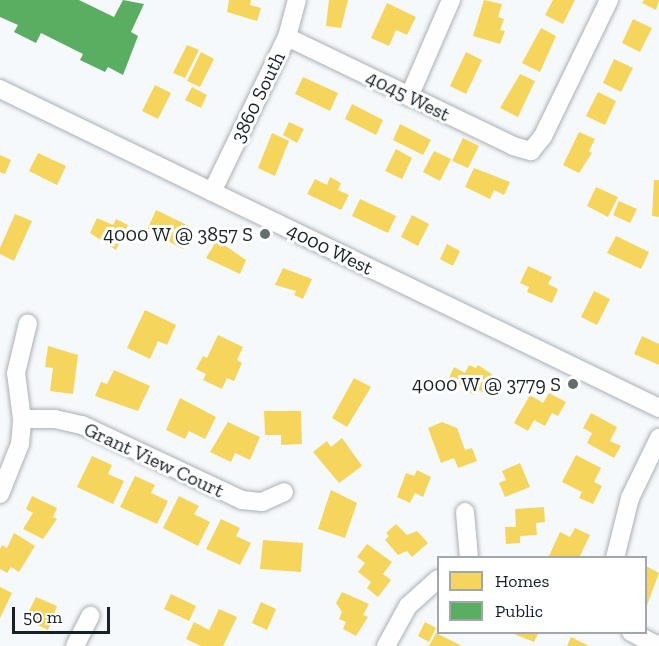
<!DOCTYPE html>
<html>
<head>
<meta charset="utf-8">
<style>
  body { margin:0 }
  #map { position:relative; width:659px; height:646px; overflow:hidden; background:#f6f9fb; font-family:"Zilla Slab",serif }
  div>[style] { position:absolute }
  .homes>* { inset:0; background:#f6d55c }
  .public>* { inset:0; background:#5aae61 }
  .roads { filter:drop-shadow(0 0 2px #aab0b4) drop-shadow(0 0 2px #aab0b4) }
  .minor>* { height:18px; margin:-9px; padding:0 9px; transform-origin:9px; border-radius:9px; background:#fefefe }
  .dots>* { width:16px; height:16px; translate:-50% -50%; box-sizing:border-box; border:3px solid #fff; border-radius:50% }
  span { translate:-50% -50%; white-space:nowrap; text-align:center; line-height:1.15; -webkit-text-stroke:6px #fff; paint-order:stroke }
  .street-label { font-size:20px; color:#172227 }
  .poi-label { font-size:20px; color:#172227 }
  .right { translate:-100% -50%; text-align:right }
  .legend { position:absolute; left:437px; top:556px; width:210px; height:78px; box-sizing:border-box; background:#fff; border:2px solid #a2a7a9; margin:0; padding:8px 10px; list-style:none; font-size:18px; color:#172227 }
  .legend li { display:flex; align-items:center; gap:12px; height:30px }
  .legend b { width:30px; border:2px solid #a2a7a9 }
  .scale { position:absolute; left:12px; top:607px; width:98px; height:27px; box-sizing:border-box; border:3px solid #172227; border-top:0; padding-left:8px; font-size:18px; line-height:21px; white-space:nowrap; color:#172227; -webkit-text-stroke:4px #fff; paint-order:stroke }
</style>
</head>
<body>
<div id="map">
  <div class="homes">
    <div style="clip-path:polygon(229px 0,251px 0,250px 5px,261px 8px,257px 21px,227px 12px)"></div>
    <div style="clip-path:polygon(329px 0,348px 0,341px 28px,326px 26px)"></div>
    <div style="clip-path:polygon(484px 0,502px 4px,498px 17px,504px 19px,500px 30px,505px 31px,500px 44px,473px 36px)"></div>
    <div style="clip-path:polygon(553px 0,575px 0,563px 24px,545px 15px)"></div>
    <div style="clip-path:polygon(644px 0,659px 0,656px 10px,642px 3px)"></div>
    <div style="clip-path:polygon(387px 3px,416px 17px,407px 35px,396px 30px,389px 46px,371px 38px)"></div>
    <div style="clip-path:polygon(633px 19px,652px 28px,640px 52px,622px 43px)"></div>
    <div style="clip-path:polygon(541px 28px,556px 36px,540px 72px,522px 63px)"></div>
    <div style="clip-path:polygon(187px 45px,199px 50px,185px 78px,173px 73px)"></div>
    <div style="clip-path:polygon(201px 52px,214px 59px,200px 87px,187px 81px)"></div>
    <div style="clip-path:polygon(466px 52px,482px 60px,466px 94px,450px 86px)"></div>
    <div style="clip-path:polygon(614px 59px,633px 68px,621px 92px,603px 83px)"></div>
    <div style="clip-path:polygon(520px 74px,535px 81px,518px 117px,500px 108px)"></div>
    <div style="clip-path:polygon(303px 77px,338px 93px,330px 111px,295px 94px)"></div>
    <div style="clip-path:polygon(155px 85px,171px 93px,158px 119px,142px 111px)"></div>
    <div style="clip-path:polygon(192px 87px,207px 95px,201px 108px,185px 100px)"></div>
    <div style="clip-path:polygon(598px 92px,616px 101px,605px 125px,586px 116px)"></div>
    <div style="clip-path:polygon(352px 104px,383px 120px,376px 135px,345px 119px)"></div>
    <div style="clip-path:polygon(289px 122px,304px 129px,297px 143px,283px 135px)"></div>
    <div style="clip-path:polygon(400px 124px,431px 140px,423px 155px,393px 140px)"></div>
    <div style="clip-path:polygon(579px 132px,595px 139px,589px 151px,592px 153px,579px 173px,563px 165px)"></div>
    <div style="clip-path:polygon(272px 133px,289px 141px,275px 176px,258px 168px)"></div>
    <div style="clip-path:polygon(463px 138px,479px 146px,468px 168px,452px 161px)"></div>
    <div style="clip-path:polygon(396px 149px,412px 158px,402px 179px,385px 171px)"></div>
    <div style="clip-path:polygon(434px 151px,451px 159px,440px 181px,423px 172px)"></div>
    <div style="clip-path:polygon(38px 153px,66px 166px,57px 185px,29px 171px)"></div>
    <div style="clip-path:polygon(0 155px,11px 160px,5px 174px,0 172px)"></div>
    <div style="clip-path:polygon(474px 168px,510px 182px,504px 195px,494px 190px,490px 199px,465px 187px)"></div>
    <div style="clip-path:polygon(330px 177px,341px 183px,338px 190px,349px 195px,341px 210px,307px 194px,315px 179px,327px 185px)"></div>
    <div style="clip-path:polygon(654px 180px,659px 180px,659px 217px,652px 216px)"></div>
    <div style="clip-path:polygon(596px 187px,618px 197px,608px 217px,587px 206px)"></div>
    <div style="clip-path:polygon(360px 199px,396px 216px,388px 233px,352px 216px)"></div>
    <div style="clip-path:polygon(619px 201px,637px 209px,630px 223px,613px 215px)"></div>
    <div style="clip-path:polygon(156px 210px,193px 228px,183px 249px,147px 230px)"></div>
    <div style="clip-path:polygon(15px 214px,32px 221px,14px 261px,0 254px,0 248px)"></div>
    <div style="clip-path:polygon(412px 215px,429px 224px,418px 246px,401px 237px)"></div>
    <div style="clip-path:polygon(97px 218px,113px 225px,116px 219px,128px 225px,116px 250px,90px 233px)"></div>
    <div style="clip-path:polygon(616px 236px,649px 252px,641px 269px,607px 253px)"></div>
    <div style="clip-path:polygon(217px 240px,246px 260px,240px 274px,206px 258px)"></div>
    <div style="clip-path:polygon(447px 244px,460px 251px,453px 266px,440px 259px)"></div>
    <div style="clip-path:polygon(528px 266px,552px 277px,548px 284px,558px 289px,552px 303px,527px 292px,529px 287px,520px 283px)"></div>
    <div style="clip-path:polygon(283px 268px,312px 279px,303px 299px,294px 295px,296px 291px,275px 285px)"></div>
    <div style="clip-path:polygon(594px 291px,610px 299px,597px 325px,581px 317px)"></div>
    <div style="clip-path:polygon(145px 310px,176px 325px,167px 345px,158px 341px,150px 359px,127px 348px)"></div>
    <div style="clip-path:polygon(218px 335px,243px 347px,237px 360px,242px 363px,234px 381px,227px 378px,222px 389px,203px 380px,206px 374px,196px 369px,203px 356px,207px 358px)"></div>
    <div style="clip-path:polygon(642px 336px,659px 344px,659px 365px,634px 354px)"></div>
    <div style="clip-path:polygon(48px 346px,78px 355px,73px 394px,50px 391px,53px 368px,45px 367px)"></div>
    <div style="clip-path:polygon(469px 365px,476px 368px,478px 365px,499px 379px,490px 396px,477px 389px,474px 395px,466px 391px,469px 385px,462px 381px,460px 386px,448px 380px,454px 367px,465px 373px)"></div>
    <div style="clip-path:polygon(114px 370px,150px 386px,138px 411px,95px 396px,101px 382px,107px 384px)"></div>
    <div style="clip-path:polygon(354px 378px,371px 387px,347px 427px,332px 418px)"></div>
    <div style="clip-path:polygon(549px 393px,566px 402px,558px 416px,552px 413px,545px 426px,534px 420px,528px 431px,514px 423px,530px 395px,543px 403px)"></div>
    <div style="clip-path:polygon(180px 398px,216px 417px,205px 439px,189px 431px,185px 439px,166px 430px)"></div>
    <div style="clip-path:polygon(264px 411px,301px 411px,302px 444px,281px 445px,281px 435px,265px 435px)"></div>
    <div style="clip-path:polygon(591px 413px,617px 427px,610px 441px,621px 446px,614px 458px,587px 443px,592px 433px,583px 428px)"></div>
    <div style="clip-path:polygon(228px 422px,260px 437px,250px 460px,235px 453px,231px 462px,210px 452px)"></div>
    <div style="clip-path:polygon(442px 422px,457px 428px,465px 450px,472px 448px,477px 461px,458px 468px,454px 458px,441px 463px,428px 428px)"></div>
    <div style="clip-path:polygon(342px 438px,362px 466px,339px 483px,313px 452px,327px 441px,331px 447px)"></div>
    <div style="clip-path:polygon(576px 455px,601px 468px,594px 482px,602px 486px,593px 504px,579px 498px,582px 492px,562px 482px)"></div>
    <div style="clip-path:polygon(92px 456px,112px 465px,108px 474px,124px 481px,113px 504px,77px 487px)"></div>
    <div style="clip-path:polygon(520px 463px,530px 487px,505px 497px,499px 483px,506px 480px,502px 471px)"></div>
    <div style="clip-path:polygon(417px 470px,431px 477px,423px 497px,415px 493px,410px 503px,397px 497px,406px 473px,414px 476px)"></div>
    <div style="clip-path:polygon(135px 476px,155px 485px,151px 493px,168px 501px,157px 524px,120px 507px)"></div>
    <div style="clip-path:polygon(331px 490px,357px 503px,345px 538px,318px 529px)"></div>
    <div style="clip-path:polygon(32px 496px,57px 508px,53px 517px,57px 519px,43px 539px,23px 529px,33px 513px,26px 509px)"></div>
    <div style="clip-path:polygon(179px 496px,199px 506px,194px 514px,210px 522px,198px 546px,163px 528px)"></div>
    <div style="clip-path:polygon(544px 507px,545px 522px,536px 523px,537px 535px,520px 536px,520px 543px,506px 544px,505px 527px,516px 527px,515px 509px)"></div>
    <div style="clip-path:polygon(221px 519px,240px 528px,236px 536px,251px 543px,240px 565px,206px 549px)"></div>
    <div style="clip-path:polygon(396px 524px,407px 535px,417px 531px,428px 543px,412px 557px,407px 551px,398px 555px,385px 540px,389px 536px,386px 533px)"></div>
    <div style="clip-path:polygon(575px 528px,590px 535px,579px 558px,548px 558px,560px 532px,570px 537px)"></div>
    <div style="clip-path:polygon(14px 533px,35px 546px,19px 572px,11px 567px,7px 573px,0 569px,0 549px,2px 545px,7px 548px)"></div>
    <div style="clip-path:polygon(263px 540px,303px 543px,301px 572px,260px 569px)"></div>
    <div style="clip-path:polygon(367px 544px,392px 562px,383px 574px,391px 580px,378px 597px,367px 588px,371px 582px,358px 572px,365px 563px,357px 557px)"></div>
    <div style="clip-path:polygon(646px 566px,659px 573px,646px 608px)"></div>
    <div style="clip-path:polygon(0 587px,12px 593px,0 618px)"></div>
    <div style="clip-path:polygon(342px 592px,369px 604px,363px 615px,368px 617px,356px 636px,343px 629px,346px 622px,339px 619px,342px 612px,336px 603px)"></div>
    <div style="clip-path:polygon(171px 594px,196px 606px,189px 621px,164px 609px)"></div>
    <div style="clip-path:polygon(36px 597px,57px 606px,48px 630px,25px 619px)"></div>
    <div style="clip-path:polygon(261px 602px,276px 609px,267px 630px,252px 623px)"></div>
    <div style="clip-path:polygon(219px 609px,237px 617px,223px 646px,201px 646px,186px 639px,194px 622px,209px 630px)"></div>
    <div style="clip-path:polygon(425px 622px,436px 628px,429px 642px,418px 636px)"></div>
    <div style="clip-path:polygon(509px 632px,539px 632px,534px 642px)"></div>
    <div style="clip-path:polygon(436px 633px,462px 646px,429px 646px)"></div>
    <div style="clip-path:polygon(571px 637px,589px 646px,567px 646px)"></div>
  </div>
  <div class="public">
    <div style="clip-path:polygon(0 0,79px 0,114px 17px,123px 0,144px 4px,131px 32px,138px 36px,123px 75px,108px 67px,105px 72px,80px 60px,83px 54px,41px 33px,36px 43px,14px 32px,18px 25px,0 17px)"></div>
  </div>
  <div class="roads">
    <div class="minor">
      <div style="left:287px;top:37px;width:251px;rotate:25.7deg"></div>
      <div style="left:513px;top:146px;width:19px;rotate:16deg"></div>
      <div style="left:531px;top:151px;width:19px;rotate:-51deg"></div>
      <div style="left:543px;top:136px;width:151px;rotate:-64.1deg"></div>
      <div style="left:0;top:89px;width:732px;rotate:25.83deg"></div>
      <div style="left:409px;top:97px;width:106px;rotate:-66.6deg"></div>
      <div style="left:212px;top:192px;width:172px;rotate:-64.2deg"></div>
      <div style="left:287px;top:37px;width:38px;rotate:-75deg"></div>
      <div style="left:22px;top:419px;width:33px"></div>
      <div style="left:55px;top:419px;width:28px;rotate:13deg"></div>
      <div style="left:82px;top:425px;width:177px;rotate:25.1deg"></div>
      <div style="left:242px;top:500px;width:20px;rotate:6deg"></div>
      <div style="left:262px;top:502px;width:24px;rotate:-24deg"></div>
      <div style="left:0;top:494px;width:54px;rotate:-68.2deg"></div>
      <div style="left:20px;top:444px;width:25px;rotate:-85deg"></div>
      <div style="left:22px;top:419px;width:46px;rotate:-97.4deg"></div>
      <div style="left:16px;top:373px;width:51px;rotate:-76.5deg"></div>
      <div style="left:465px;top:512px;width:46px;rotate:85deg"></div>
      <div style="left:615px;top:558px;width:62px;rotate:-76deg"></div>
      <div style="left:630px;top:498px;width:67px;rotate:-64.2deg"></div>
      <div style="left:631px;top:632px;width:31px;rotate:27deg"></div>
      <div style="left:75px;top:646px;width:34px;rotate:-63deg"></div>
      <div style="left:386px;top:646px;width:46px;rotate:-61.2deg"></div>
      <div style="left:408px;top:606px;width:40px;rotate:-42deg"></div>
    </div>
  </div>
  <div class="dots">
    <div style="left:265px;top:234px;background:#656d71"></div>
    <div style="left:573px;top:384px;background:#656d71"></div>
  </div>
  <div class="street-label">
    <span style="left:408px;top:96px;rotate:26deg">4045 West</span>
    <span style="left:258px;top:97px;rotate:-64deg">3860 South</span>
    <span style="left:330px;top:249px;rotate:26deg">4000 West</span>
    <span style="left:154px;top:460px;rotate:25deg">Grant View Court</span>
  </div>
  <div class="poi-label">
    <span class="right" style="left:253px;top:234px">4000 W @ 3857 S</span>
    <span class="right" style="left:561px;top:384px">4000 W @ 3779 S</span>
  </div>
  <ul class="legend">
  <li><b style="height:16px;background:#f6d55c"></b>Homes</li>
  <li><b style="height:16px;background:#5aae61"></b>Public</li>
  </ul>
  <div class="scale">50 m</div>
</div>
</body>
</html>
